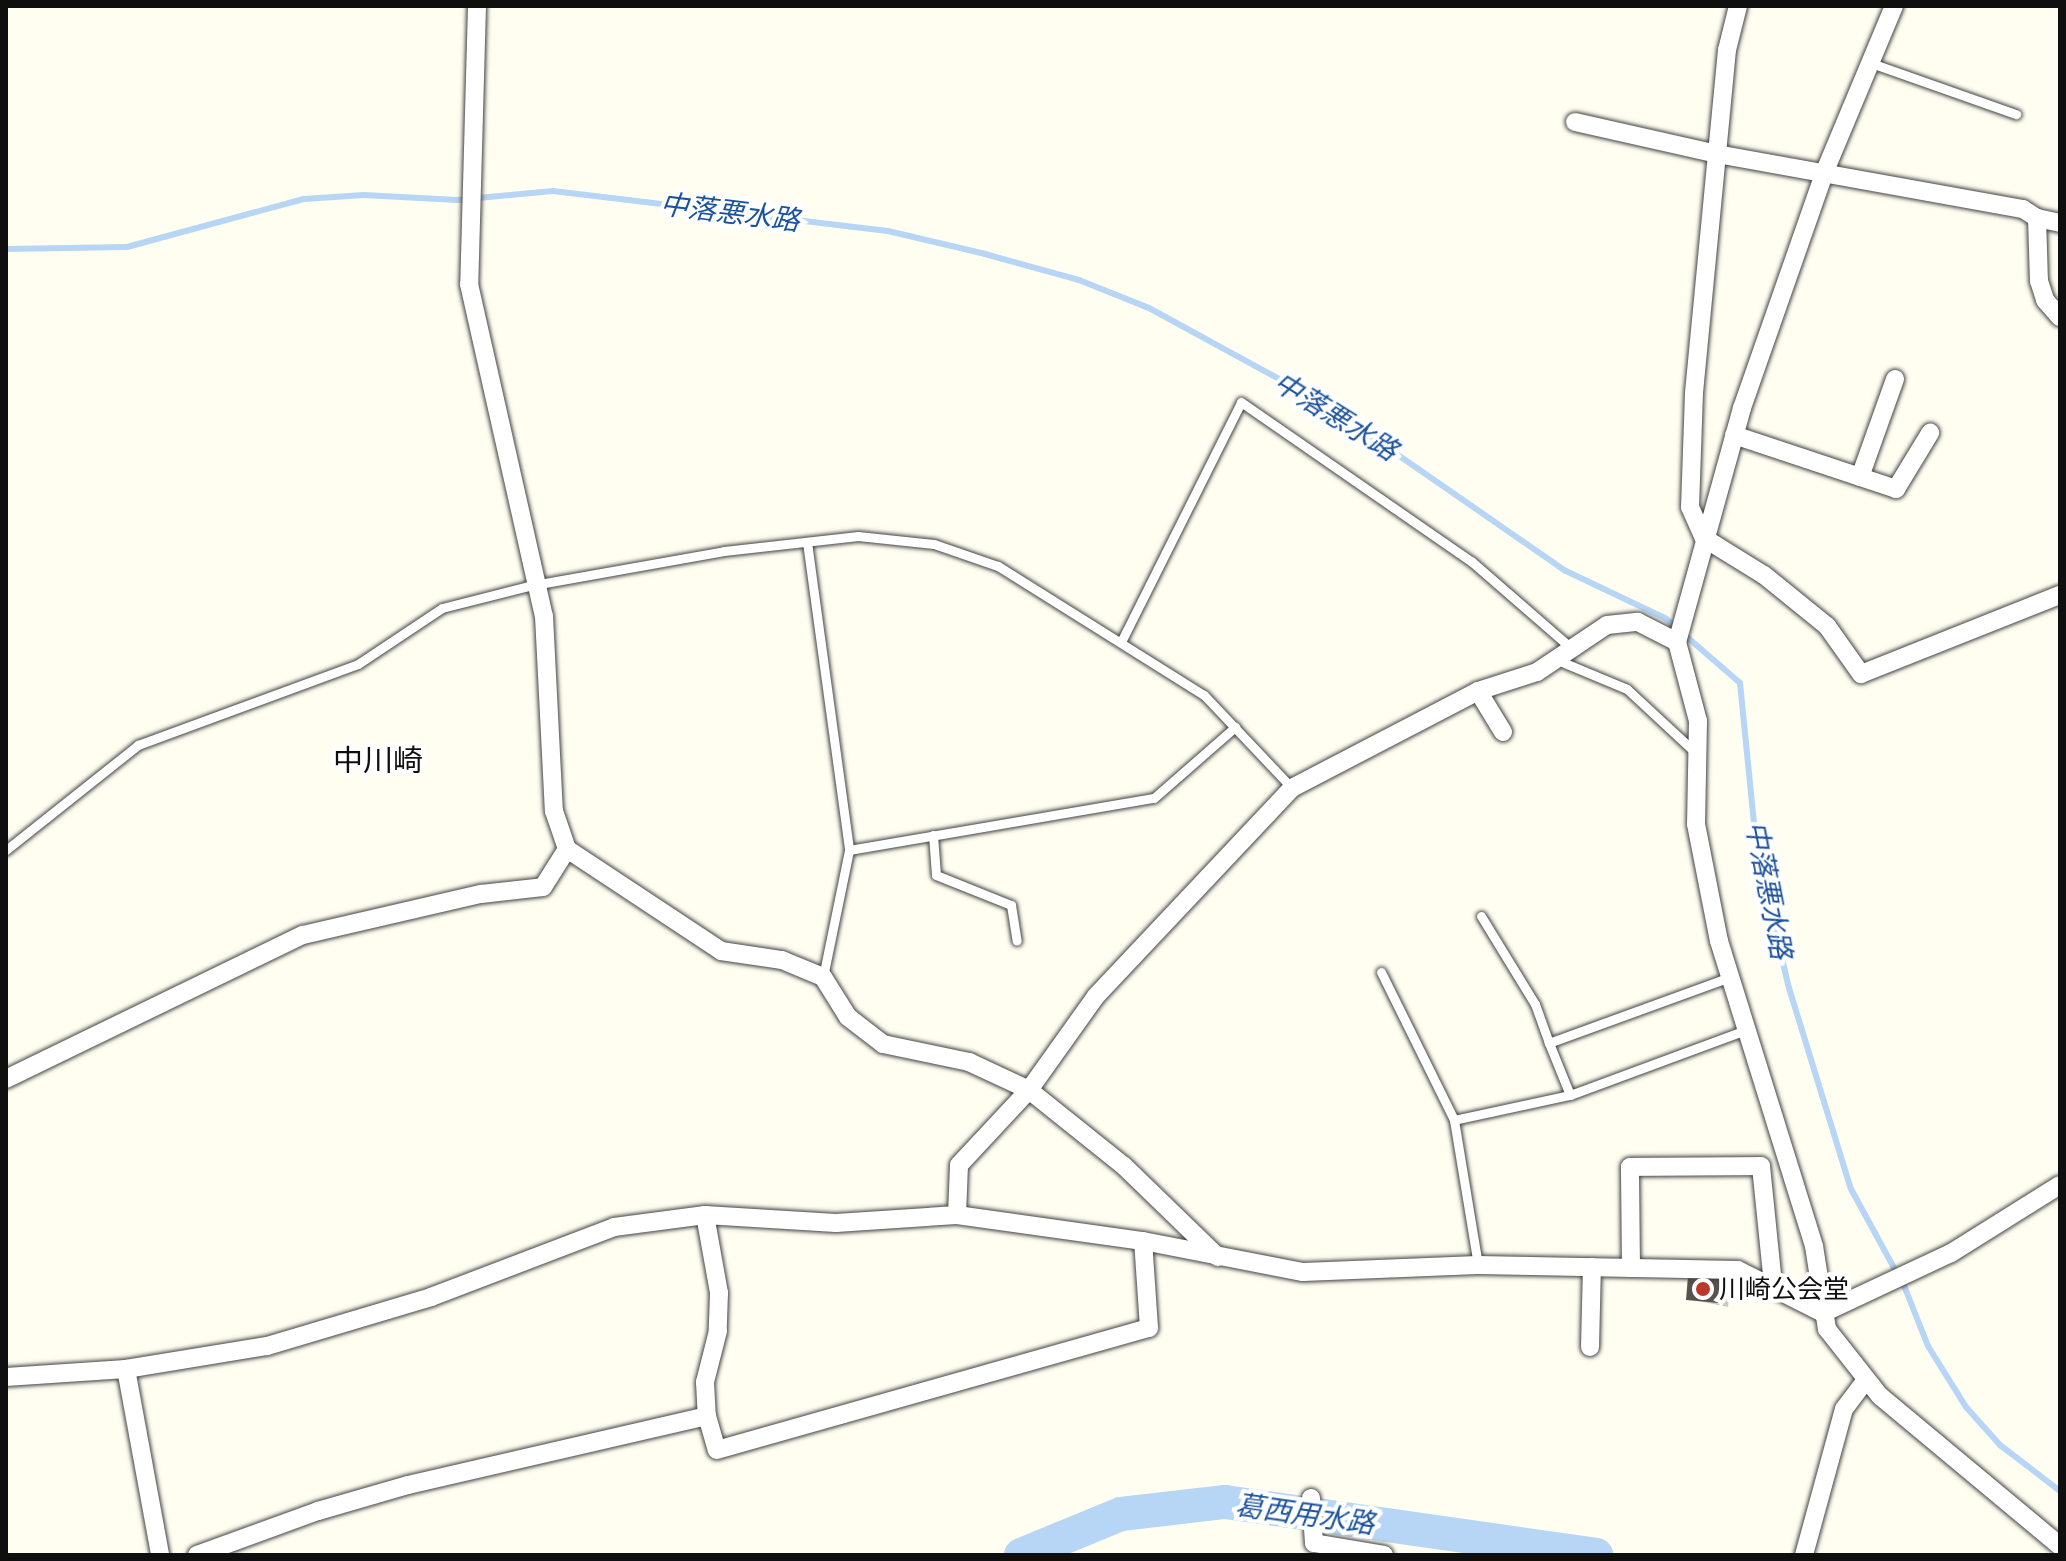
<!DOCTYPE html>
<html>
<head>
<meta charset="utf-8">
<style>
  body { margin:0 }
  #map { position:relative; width:2066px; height:1561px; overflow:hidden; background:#fffef1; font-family:Merriweather,"Noto Sans JP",serif }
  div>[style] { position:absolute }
  .shadow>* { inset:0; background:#0003 }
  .stream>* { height:6px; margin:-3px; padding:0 3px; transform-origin:3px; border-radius:3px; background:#b7d5f4 }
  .river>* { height:34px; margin:-17px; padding:0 17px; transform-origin:17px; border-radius:17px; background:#b7d5f4 }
  .building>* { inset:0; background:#57524b }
  .roads { filter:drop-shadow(0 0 2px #424242) drop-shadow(0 0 2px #424242) }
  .lane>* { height:9px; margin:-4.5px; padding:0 4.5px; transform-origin:4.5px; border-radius:4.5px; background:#fff }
  .street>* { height:18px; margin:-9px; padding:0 9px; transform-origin:9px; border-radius:9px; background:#fff }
  .dots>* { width:22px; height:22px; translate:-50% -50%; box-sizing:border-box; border:4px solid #fff; border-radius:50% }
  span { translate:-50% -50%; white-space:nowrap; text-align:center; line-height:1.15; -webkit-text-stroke:8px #fff; paint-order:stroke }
  .poi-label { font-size:26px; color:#0f0f0f }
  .left { translate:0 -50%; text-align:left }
  .water-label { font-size:28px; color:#1b529d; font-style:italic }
  .quarter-label { font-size:30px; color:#0f0f0f }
  .frame { position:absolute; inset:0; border:8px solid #0f0f0f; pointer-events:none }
</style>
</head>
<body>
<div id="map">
  <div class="shadow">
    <div style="clip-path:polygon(1721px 1280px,1730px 1286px,1728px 1307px,1688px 1299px)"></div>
  </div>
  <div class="stream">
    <div style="left:6px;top:249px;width:121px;rotate:-0.9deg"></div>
    <div style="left:127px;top:247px;width:183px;rotate:-15.2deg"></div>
    <div style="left:304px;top:199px;width:60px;rotate:-3.8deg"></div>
    <div style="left:364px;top:195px;width:93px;rotate:3.1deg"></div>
    <div style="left:457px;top:200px;width:96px;rotate:-5.4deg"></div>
    <div style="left:553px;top:191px;width:337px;rotate:6.8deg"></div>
    <div style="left:888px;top:231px;width:100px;rotate:13.3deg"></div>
    <div style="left:985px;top:254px;width:98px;rotate:15.5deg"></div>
    <div style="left:1079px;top:280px;width:75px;rotate:21.8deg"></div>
    <div style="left:1149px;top:308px;width:198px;rotate:28.6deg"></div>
    <div style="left:1323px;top:403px;width:295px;rotate:34.7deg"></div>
    <div style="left:1566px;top:571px;width:110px;rotate:25.4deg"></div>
    <div style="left:1665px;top:618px;width:99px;rotate:40.9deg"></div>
    <div style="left:1740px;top:683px;width:170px;rotate:84.3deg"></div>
    <div style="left:1757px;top:852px;width:140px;rotate:76.8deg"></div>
    <div style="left:1789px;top:988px;width:210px;rotate:72.9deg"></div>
    <div style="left:1851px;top:1189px;width:113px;rotate:61.4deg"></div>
    <div style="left:1905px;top:1288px;width:62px;rotate:68.4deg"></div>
    <div style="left:1928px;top:1346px;width:72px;rotate:58.1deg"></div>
    <div style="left:1966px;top:1407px;width:51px;rotate:48.2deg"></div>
    <div style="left:2000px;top:1445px;width:76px;rotate:37.5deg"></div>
  </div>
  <div class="river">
    <div style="left:1021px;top:1555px;width:108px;rotate:-22.3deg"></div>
    <div style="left:1121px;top:1514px;width:105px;rotate:-6.6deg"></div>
    <div style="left:1225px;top:1502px;width:375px;rotate:8.1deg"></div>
  </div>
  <div class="building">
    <div style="clip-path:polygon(1688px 1276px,1721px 1278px,1719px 1303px,1686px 1300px)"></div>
  </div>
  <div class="roads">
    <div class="lane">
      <div style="left:1871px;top:63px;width:154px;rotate:19.4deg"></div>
      <div style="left:807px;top:542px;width:311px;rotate:82.2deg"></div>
      <div style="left:849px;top:850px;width:309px;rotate:-9.7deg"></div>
      <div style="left:1154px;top:798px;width:108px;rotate:-41.2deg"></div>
      <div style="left:1121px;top:642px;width:268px;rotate:-63.4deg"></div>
      <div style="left:1241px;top:402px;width:280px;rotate:34.7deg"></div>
      <div style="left:1471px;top:561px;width:133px;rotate:41deg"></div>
      <div style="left:1555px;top:659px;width:78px;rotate:22.6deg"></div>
      <div style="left:1627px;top:689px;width:96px;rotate:42.9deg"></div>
      <div style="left:933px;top:835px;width:40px;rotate:85.7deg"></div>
      <div style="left:936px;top:875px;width:81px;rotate:21.8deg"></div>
      <div style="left:1011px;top:905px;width:36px;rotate:81deg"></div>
      <div style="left:6px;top:850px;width:169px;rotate:-38.5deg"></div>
      <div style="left:138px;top:745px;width:234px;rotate:-20.2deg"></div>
      <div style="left:358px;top:664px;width:101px;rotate:-33.7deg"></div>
      <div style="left:442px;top:608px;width:89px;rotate:-14.3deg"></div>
      <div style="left:528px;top:586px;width:199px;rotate:-10.1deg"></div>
      <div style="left:724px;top:551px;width:135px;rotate:-6.4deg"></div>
      <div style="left:858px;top:536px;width:76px;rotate:6deg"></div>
      <div style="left:934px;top:544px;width:68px;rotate:19deg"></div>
      <div style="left:998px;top:566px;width:243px;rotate:32.1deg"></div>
      <div style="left:1204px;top:695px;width:128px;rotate:46.6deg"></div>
      <div style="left:1481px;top:916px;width:103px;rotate:58.5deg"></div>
      <div style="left:1535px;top:1004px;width:41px;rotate:70.3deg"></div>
      <div style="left:1381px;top:972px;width:165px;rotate:63.7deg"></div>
      <div style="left:823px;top:977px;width:130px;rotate:-78.4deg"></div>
      <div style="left:1730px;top:977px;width:193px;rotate:160deg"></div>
      <div style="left:1549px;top:1043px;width:56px;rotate:68deg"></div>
      <div style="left:1570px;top:1095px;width:188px;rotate:-20.3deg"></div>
      <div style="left:1478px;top:1265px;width:147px;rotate:-99.4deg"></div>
      <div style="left:1454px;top:1120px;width:119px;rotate:-12.2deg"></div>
    </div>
    <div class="street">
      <div style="left:477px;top:6px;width:278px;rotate:91.6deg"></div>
      <div style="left:469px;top:284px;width:340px;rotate:77.3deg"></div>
      <div style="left:544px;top:616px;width:195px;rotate:87.1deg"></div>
      <div style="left:554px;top:811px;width:40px;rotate:71.1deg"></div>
      <div style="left:567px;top:849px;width:185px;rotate:33.5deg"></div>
      <div style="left:721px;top:951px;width:62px;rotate:8.4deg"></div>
      <div style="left:782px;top:960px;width:44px;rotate:22.5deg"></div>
      <div style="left:823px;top:977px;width:47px;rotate:58deg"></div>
      <div style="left:848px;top:1017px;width:44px;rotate:37.6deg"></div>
      <div style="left:883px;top:1044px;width:88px;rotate:11.8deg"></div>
      <div style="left:969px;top:1062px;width:66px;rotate:25deg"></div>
      <div style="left:1029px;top:1090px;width:115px;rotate:-54.5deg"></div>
      <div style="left:1096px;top:996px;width:286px;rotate:-46.7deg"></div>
      <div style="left:1292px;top:788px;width:210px;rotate:-27.5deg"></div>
      <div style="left:1478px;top:691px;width:62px;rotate:-17.9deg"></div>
      <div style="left:1537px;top:672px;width:84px;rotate:-33.9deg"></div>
      <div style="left:1607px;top:625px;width:31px;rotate:-6deg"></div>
      <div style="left:1638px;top:622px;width:44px;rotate:27.1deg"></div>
      <div style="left:1738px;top:6px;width:45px;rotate:104deg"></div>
      <div style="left:1727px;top:50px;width:345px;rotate:95.5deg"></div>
      <div style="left:1694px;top:393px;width:114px;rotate:92deg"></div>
      <div style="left:1690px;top:507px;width:34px;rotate:66deg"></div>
      <div style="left:1704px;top:538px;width:70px;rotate:31.7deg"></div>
      <div style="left:1764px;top:575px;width:81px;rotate:39deg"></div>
      <div style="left:1827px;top:626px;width:59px;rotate:54.7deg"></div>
      <div style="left:1861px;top:674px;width:214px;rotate:-21.7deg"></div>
      <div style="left:1894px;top:6px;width:179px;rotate:112.7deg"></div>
      <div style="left:1825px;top:171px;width:251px;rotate:109.3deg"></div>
      <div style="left:1742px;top:408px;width:243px;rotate:105.5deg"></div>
      <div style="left:1677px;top:642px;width:82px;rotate:75.1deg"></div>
      <div style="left:1698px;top:721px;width:103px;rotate:91.1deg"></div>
      <div style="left:1696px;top:824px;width:119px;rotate:78.9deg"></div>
      <div style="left:1719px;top:941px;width:319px;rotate:72.7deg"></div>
      <div style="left:1814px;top:1246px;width:84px;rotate:81.1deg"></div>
      <div style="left:1827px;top:1329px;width:85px;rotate:51.7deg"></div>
      <div style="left:1880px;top:1396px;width:234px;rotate:39.8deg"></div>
      <div style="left:1575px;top:122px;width:146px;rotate:12.7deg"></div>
      <div style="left:1717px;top:154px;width:311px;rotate:10.2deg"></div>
      <div style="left:2023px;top:209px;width:17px;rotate:33deg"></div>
      <div style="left:2037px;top:218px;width:63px;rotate:88.2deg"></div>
      <div style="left:2039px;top:281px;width:20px;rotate:72deg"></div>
      <div style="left:2045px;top:300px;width:23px;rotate:49deg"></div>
      <div style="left:2037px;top:218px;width:24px;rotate:12deg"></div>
      <div style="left:1734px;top:435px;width:171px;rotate:18.4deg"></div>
      <div style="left:1896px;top:489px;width:66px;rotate:-58.7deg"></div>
      <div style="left:1860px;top:477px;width:104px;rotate:-70.3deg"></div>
      <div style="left:1478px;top:691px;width:48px;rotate:58.6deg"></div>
      <div style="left:6px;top:1079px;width:330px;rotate:-25.9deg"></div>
      <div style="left:303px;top:935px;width:183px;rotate:-13deg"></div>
      <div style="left:481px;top:894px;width:62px;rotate:-6.4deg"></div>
      <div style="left:543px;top:887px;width:45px;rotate:-57.7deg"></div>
      <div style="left:705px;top:1215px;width:79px;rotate:79.8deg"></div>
      <div style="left:719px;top:1293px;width:38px;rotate:92deg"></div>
      <div style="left:718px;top:1331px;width:53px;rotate:104.3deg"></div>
      <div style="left:705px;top:1382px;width:34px;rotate:87deg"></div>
      <div style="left:957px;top:1215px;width:50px;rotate:-87.7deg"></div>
      <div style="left:959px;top:1165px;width:103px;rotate:-47deg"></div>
      <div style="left:1029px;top:1090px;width:122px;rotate:38.7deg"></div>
      <div style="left:1124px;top:1166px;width:131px;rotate:44.1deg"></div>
      <div style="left:1631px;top:1268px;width:101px;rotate:-90.6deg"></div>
      <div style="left:1630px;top:1167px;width:131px;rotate:-0.4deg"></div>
      <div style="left:1761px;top:1166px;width:120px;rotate:84.2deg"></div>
      <div style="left:1823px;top:1313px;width:141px;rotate:-25.1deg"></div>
      <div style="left:1951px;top:1253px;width:128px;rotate:-32deg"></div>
      <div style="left:1590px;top:1347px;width:80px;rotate:-88.6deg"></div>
      <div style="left:126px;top:1369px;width:189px;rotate:79.6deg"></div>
      <div style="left:6px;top:1377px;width:120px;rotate:-3.8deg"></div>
      <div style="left:126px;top:1369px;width:143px;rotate:-9.3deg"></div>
      <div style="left:267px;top:1346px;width:171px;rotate:-16.6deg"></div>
      <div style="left:431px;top:1297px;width:196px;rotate:-20.9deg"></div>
      <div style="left:614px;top:1227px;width:92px;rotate:-7.5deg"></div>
      <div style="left:705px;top:1215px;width:131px;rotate:3.5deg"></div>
      <div style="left:836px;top:1223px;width:121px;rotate:-3.8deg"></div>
      <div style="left:957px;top:1215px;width:188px;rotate:8deg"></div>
      <div style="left:1143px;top:1241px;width:163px;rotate:11deg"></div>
      <div style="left:1303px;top:1272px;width:175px;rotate:-2.3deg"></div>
      <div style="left:1478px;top:1265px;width:260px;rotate:1.1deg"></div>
      <div style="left:1738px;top:1270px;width:95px;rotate:26.8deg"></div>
      <div style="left:1311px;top:1498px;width:45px;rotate:86.2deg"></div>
      <div style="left:1314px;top:1543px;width:71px;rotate:9.7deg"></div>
      <div style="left:197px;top:1555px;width:129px;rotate:-20deg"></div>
      <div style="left:318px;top:1511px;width:94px;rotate:-16.1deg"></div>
      <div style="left:408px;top:1485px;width:307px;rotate:-13deg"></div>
      <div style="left:707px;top:1416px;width:35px;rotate:74deg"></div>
      <div style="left:717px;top:1450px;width:449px;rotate:-15.8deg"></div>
      <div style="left:1149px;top:1328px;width:87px;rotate:-93.9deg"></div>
      <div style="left:1804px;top:1555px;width:151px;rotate:-74.7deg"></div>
      <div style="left:1844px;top:1409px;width:35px;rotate:-53deg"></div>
    </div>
  </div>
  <div class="dots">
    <div style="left:1703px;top:1289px;background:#bb382b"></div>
  </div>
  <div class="poi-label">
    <span class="left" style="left:1719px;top:1289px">川崎公会堂</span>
  </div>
  <div class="water-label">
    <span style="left:730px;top:212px;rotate:7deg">中落悪水路</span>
    <span style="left:1336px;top:416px;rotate:32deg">中落悪水路</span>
    <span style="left:1769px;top:890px;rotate:79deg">中落悪水路</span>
    <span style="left:1305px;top:1514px;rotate:8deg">葛西用水路</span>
  </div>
  <div class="quarter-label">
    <span style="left:378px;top:760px">中川崎</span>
  </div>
  <div class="frame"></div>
</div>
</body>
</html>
